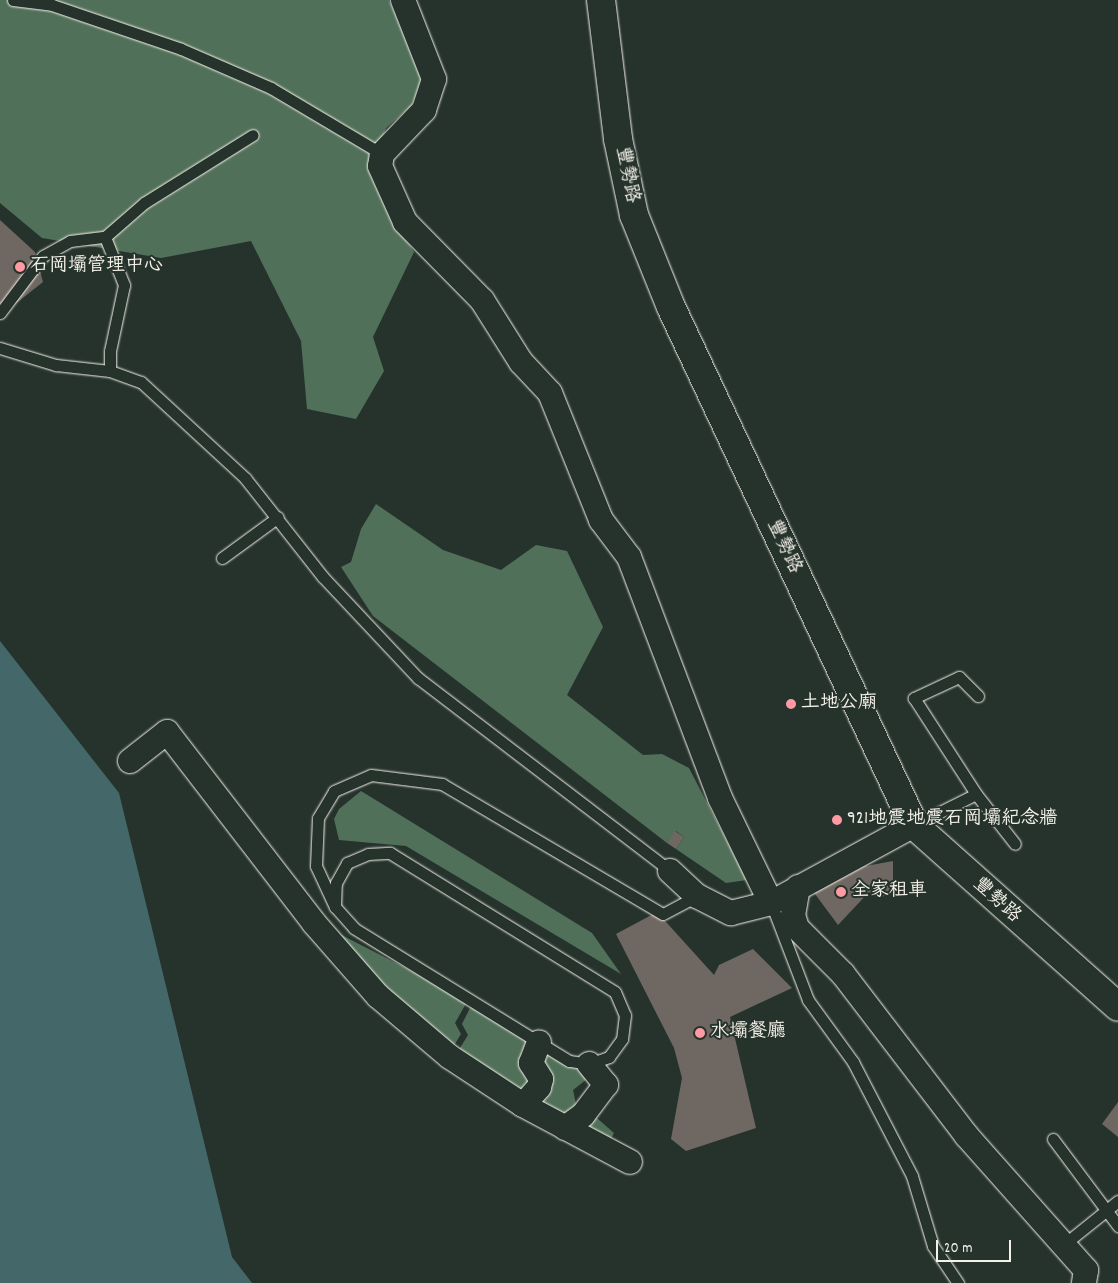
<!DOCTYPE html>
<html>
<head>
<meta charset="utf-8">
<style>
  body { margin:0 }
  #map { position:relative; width:1118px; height:1283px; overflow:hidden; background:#26332d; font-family:Dekko,"LXGW WenKai TC",sans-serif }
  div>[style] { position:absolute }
  .green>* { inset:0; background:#517059 }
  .water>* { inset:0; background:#446869 }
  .building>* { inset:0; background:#6f6761 }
  .roads { filter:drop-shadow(0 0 1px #f4f1e8) drop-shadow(0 0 1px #f4f1e8) }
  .lane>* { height:11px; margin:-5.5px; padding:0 5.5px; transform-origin:5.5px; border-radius:5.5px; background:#26332d }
  .street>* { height:24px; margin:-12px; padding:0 12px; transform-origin:12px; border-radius:12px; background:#26332d }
  .secondary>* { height:28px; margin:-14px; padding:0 14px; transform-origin:14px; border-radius:14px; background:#26332d }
  .dots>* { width:14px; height:14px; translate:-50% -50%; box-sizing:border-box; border:2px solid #26332d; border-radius:50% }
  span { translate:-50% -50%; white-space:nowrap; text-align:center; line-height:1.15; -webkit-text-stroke:4px #26332d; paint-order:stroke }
  .street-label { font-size:19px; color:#f4f1e8 }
  .poi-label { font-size:19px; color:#f4f1e8 }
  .left { translate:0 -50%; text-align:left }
  .scale { position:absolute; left:936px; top:1240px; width:75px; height:22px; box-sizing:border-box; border:2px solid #f4f1e8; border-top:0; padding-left:6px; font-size:15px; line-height:18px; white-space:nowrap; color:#f4f1e8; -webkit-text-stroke:4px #26332d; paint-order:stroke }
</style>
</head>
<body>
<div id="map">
  <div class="green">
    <div style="clip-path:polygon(0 0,389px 0,423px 78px,411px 106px,386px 128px,373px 161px,386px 208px,414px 252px,373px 337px,384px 371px,356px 419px,307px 409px,301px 341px,251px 241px,161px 258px,42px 238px,0 203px)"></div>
    <div style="clip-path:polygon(376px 504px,443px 550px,501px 570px,536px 545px,567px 551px,603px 627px,567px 695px,643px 755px,662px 754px,689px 768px,747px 880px,726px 883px,676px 849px,684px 837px,676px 831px,667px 843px,373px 616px,341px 567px,351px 562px,361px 529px)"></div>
    <div style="clip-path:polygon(361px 791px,592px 933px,621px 974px,406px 846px,339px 840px,334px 819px,339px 809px)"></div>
    <div style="clip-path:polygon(324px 926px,468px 1000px,455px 1023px,461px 1034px,450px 1052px)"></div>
    <div style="clip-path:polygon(473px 1002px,534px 1042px,535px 1075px,522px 1101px,455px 1056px,468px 1035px,462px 1024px)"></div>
    <div style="clip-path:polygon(541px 1047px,586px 1068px,587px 1079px,573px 1090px,578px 1114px,564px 1123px,534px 1097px)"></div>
    <div style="clip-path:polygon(590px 1112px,614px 1133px,607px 1146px,571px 1127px)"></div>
  </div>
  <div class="water">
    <div style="clip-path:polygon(0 641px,119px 793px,232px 1257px,252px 1283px,0 1283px)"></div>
  </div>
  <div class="building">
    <div style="clip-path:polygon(0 220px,35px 252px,43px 282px,0 316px)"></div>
    <div style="clip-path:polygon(675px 831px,684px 837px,676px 849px,667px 843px)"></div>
    <div style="clip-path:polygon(893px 861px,893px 893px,878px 898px,869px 892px,838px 925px,812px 890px,855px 868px)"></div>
    <div style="clip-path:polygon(657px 912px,714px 975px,719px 965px,753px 949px,792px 988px,730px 1017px,756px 1128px,686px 1151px,671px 1139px,682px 1078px,674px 1048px,616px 934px)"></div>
    <div style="clip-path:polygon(1118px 1102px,1118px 1137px,1102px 1124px)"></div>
  </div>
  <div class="roads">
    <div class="lane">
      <div style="left:13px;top:0;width:39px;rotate:7deg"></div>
      <div style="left:52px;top:5px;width:136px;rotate:18.8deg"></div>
      <div style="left:181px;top:49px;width:98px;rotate:23.4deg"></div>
      <div style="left:271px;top:88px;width:129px;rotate:30.7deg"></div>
      <div style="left:105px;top:237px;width:52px;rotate:-41.1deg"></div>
      <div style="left:144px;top:203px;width:128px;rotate:-32deg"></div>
      <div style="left:0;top:313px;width:71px;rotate:-53deg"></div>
      <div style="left:43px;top:256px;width:31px;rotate:-29deg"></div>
      <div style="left:70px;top:241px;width:35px;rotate:-7deg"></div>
      <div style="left:105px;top:237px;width:52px;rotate:68.4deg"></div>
      <div style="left:124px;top:285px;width:67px;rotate:102deg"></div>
      <div style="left:110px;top:351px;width:20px;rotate:90deg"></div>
      <div style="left:0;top:348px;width:59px;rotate:16.9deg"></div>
      <div style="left:56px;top:365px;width:54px;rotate:6.3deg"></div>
      <div style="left:110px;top:371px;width:33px;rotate:20deg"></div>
      <div style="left:141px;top:382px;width:142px;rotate:42.7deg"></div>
      <div style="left:245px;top:478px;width:126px;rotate:51.8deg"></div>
      <div style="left:323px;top:577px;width:139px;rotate:46.8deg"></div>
      <div style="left:418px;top:678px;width:317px;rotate:37.4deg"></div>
      <div style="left:222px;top:558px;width:69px;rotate:-36.2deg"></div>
      <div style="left:978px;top:696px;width:27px;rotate:-135deg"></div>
      <div style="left:959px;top:677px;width:50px;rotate:155deg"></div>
      <div style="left:914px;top:698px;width:114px;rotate:57.1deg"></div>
      <div style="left:976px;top:794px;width:63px;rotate:52deg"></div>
      <div style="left:914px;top:825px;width:69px;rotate:-26.6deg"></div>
      <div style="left:771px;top:903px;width:104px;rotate:69.1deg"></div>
      <div style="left:808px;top:1000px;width:77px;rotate:54deg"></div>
      <div style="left:853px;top:1062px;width:128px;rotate:62.6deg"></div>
      <div style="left:912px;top:1176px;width:73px;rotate:73.3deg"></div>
      <div style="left:933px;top:1246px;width:45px;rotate:56deg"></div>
      <div style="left:335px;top:907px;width:24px;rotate:-88deg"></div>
      <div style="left:336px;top:883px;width:23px;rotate:-61deg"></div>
      <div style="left:347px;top:863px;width:23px;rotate:-23deg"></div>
      <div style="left:368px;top:854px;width:22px;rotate:-3deg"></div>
      <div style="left:390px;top:853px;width:264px;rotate:31.7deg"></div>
      <div style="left:615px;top:992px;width:25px;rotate:67deg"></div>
      <div style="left:625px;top:1015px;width:24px;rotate:97deg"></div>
      <div style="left:622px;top:1039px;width:22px;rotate:126deg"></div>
      <div style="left:609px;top:1057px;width:21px;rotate:161deg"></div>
      <div style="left:589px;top:1064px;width:20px;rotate:-171deg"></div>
      <div style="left:569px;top:1061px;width:253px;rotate:-148.3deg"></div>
      <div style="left:354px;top:928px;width:28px;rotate:-132deg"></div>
      <div style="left:335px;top:907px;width:45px;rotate:-114.9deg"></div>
      <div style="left:316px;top:866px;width:48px;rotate:-87.6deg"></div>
      <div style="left:318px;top:818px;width:31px;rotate:-59deg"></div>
      <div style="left:334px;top:791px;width:40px;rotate:-23.4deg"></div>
      <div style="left:371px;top:775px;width:72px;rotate:7.2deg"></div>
      <div style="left:442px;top:784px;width:256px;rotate:30.5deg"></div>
      <div style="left:663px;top:914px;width:38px;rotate:-28deg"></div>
      <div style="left:1053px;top:1139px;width:109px;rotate:53.2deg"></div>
      <div style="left:1062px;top:1246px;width:72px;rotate:-38.8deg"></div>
    </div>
    <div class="street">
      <div style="left:403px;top:0;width:85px;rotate:68.6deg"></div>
      <div style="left:434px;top:79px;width:33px;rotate:108deg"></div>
      <div style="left:424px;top:110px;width:61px;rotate:133.7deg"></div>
      <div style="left:382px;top:154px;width:12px;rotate:99deg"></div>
      <div style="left:380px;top:166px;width:61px;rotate:65.9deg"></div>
      <div style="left:405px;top:222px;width:110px;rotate:45.4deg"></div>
      <div style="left:482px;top:300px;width:73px;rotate:57.8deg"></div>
      <div style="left:521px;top:362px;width:42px;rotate:46.9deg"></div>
      <div style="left:550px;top:393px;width:137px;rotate:68.1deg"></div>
      <div style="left:601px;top:520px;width:46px;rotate:52.9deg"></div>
      <div style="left:629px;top:557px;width:258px;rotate:69.3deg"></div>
      <div style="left:720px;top:798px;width:117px;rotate:64.1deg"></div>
      <div style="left:130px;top:761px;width:47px;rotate:-38.1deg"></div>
      <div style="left:167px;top:732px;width:241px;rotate:52.4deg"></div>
      <div style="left:314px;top:923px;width:97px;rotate:48.8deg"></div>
      <div style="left:378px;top:996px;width:94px;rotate:40.3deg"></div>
      <div style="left:450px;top:1057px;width:87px;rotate:33.3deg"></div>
      <div style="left:523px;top:1105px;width:121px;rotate:28deg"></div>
      <div style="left:670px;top:871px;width:37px;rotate:43deg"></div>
      <div style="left:697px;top:896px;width:38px;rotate:27deg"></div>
      <div style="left:731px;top:913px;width:41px;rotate:-14deg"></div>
      <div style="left:771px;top:903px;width:163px;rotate:-28.6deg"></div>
      <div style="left:798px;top:887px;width:28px;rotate:100deg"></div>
      <div style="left:793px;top:915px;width:14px;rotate:73deg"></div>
      <div style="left:797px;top:928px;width:65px;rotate:45deg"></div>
      <div style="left:843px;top:974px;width:203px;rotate:52.6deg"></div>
      <div style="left:966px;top:1135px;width:181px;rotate:48.4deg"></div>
      <div style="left:1086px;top:1270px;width:13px;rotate:99deg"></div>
      <div style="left:523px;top:1105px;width:24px;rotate:-48deg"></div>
      <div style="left:539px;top:1087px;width:8px;rotate:-76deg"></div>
      <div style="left:541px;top:1079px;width:19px;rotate:-122deg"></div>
      <div style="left:531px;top:1063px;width:22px;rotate:-69deg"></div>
      <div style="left:565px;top:1128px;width:22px;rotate:-36deg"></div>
      <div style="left:583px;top:1115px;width:38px;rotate:-53deg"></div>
      <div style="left:606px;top:1085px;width:27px;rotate:-129deg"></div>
    </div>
    <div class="secondary">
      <div style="left:601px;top:0;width:140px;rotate:83deg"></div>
      <div style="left:618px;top:139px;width:78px;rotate:78.1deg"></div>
      <div style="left:634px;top:215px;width:99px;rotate:68.1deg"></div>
      <div style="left:671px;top:307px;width:572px;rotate:64.87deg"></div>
      <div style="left:914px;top:825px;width:273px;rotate:41.7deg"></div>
    </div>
  </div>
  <div class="dots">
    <div style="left:20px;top:267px;background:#ff9aa2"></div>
    <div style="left:791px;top:704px;background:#ff9aa2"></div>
    <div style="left:837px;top:820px;background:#ff9aa2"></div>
    <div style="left:841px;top:892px;background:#ff9aa2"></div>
    <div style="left:700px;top:1033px;background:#ff9aa2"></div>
  </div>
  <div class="street-label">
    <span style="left:626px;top:175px;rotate:79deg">豐勢路</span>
    <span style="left:783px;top:547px;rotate:65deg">豐勢路</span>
    <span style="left:996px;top:901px;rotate:42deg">豐勢路</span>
  </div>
  <div class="poi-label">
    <span class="left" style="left:30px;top:267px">石岡壩管理中心</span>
    <span class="left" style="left:801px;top:704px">土地公廟</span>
    <span class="left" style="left:847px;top:820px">921地震地震石岡壩紀念牆</span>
    <span class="left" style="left:851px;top:892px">全家租車</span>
    <span class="left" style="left:710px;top:1033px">水壩餐廳</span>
  </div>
  <div class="scale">20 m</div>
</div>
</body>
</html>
